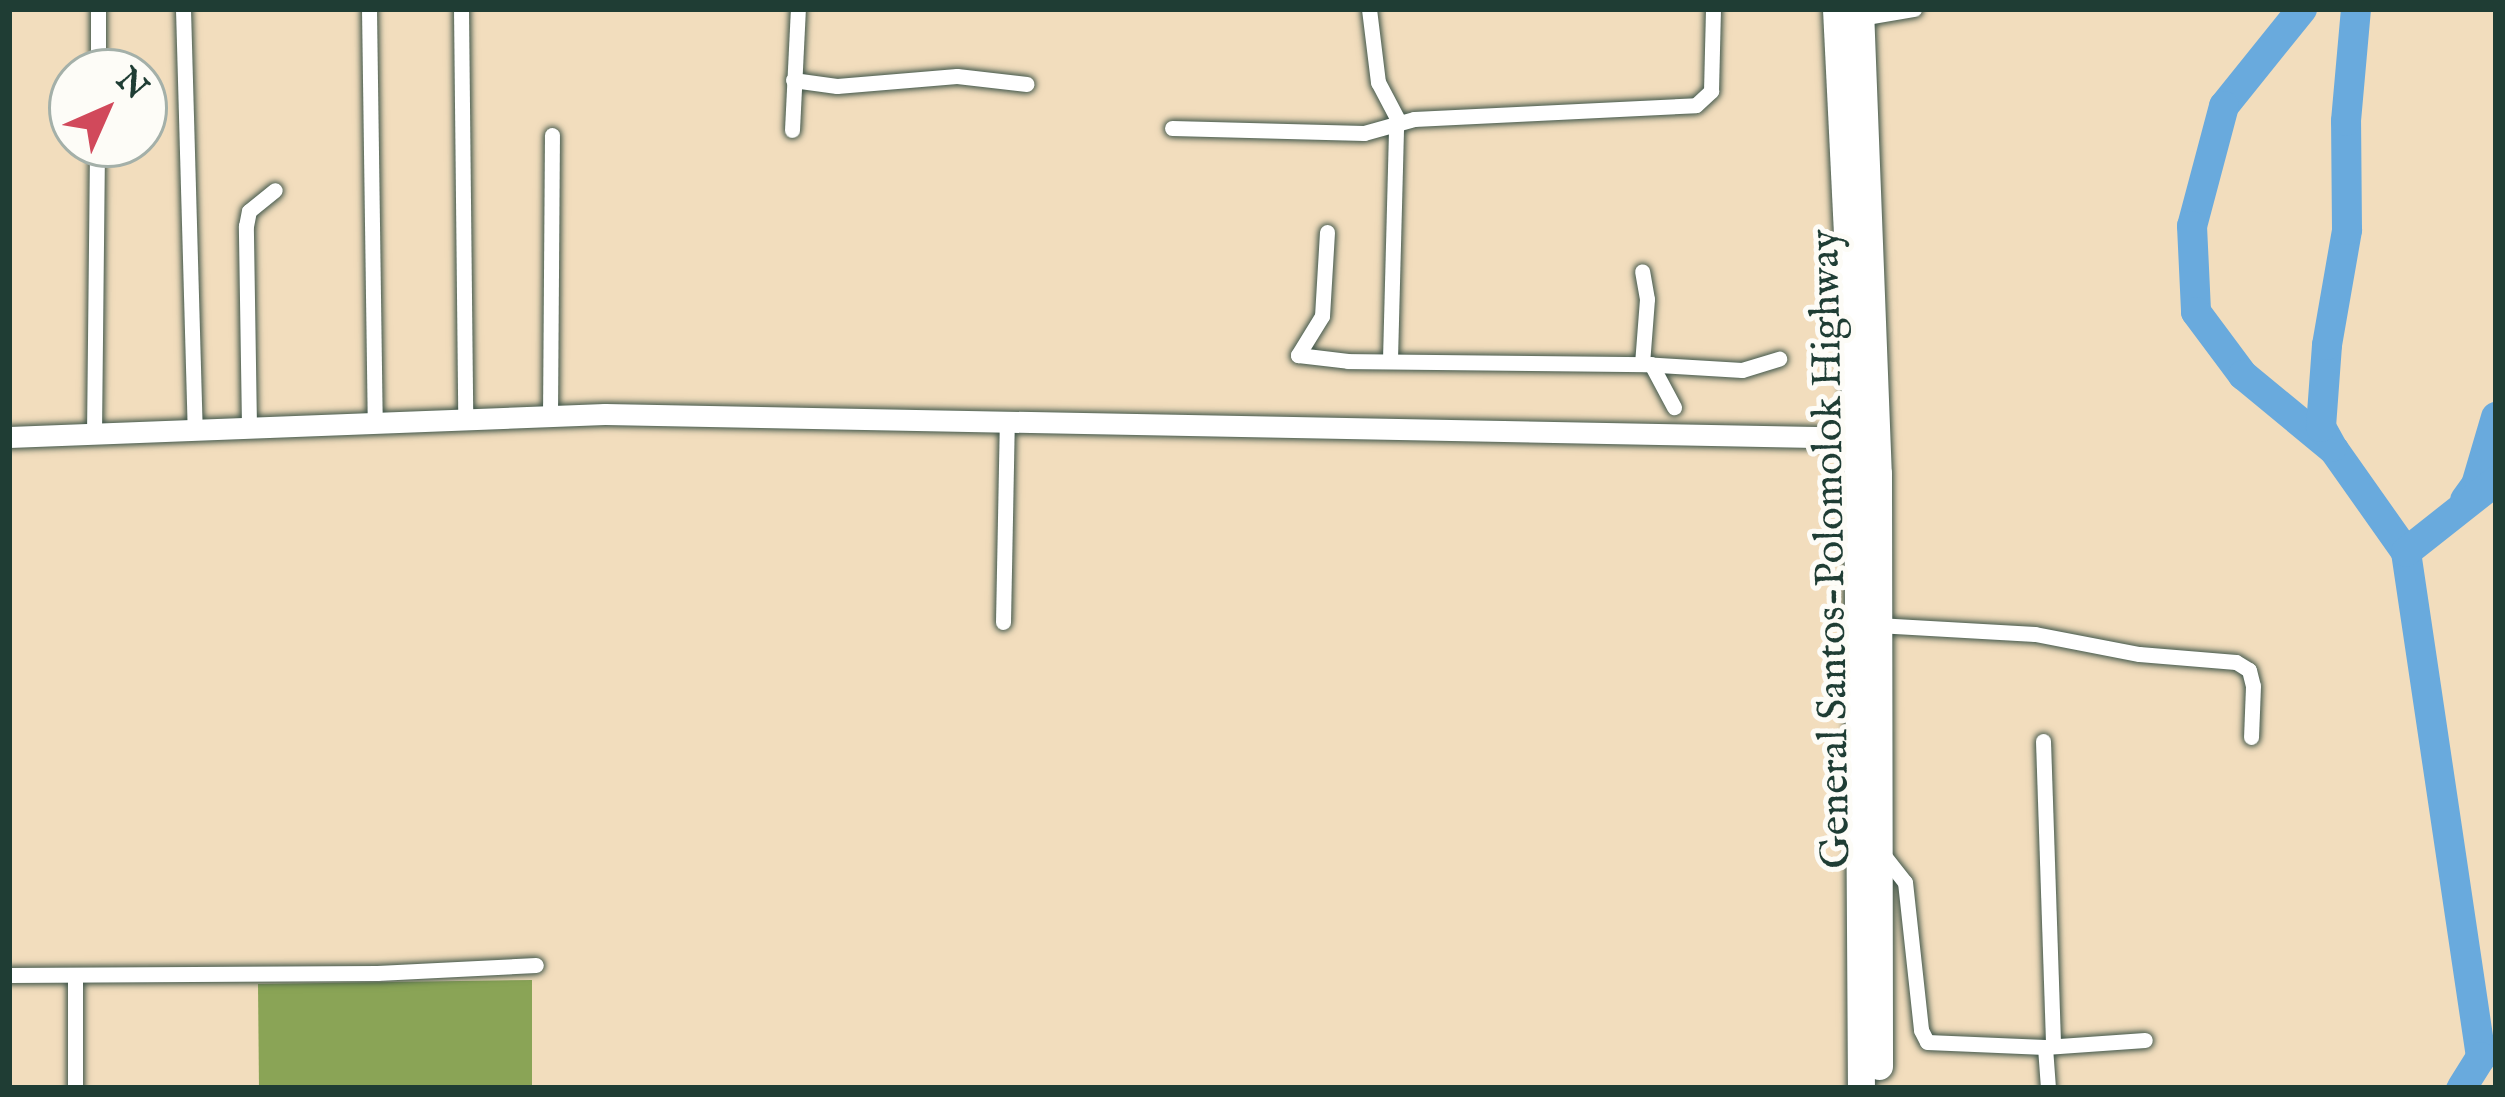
<!DOCTYPE html>
<html>
<head>
<meta charset="utf-8">
<style>
  body { margin:0 }
  #map { position:relative; width:2505px; height:1097px; overflow:hidden; background:#f2ddbd; font-family:"IM FELL English",serif }
  div>[style] { position:absolute }
  .forest>* { inset:0; background:#8aa456 }
  .canal>* { height:18px; margin:-9px; padding:0 9px; transform-origin:9px; border-radius:9px; background:#69aadd }
  .river>* { height:30px; margin:-15px; padding:0 15px; transform-origin:15px; border-radius:15px; background:#69aadd }
  .roads { filter:drop-shadow(0 0 3px #3f5549) drop-shadow(0 0 3px #3f5549) }
  .street>* { height:15px; margin:-7.5px; padding:0 7.5px; transform-origin:7.5px; border-radius:7.5px; background:#fff }
  .secondary>* { height:21px; margin:-10.5px; padding:0 10.5px; transform-origin:10.5px; border-radius:10.5px; background:#fff }
  .highway>* { height:27px; margin:-13.5px; padding:0 13.5px; transform-origin:13.5px; border-radius:13.5px; background:#fff }
  span { translate:-50% -50%; white-space:nowrap; text-align:center; line-height:1.15; -webkit-text-stroke:10px #fdfcf7; paint-order:stroke }
  .street-label { font-size:42px; color:#1f3d34 }
  .frame { position:absolute; inset:0; border:12px solid #1f3d34; pointer-events:none }
  .north { position:absolute; left:48px; top:48px; width:120px; height:120px; box-sizing:border-box; background:#fdfcf7; border:3px solid #a4b0a9; border-radius:50%; rotate:45deg; font-size:33px; font-weight:700; line-height:48px; text-align:center; color:#1f3d34 }
  .north::after { content:''; display:block; margin:auto; width:42px; height:54px; background:#d1495b; clip-path:polygon(50% 0,100% 100%,50% 72%,0 100%) }
</style>
</head>
<body>
<div id="map">
  <div class="forest">
    <div style="clip-path:polygon(532px 980px,532px 1088px,259px 1088px,258px 984px)"></div>
  </div>
  <div class="canal">
    <div style="left:2455px;top:1088px;width:40px;rotate:-50deg"></div>
  </div>
  <div class="river">
    <div style="left:2302px;top:9px;width:124px;rotate:128.8deg"></div>
    <div style="left:2224px;top:106px;width:124px;rotate:104.9deg"></div>
    <div style="left:2192px;top:226px;width:86px;rotate:87.3deg"></div>
    <div style="left:2196px;top:312px;width:79px;rotate:53.3deg"></div>
    <div style="left:2243px;top:375px;width:118px;rotate:39.5deg"></div>
    <div style="left:2334px;top:450px;width:125px;rotate:54.8deg"></div>
    <div style="left:2406px;top:552px;width:511px;rotate:81.55deg"></div>
    <div style="left:2481px;top:1057px;width:36px;rotate:122deg"></div>
    <div style="left:2332px;top:447px;width:23px;rotate:-119deg"></div>
    <div style="left:2321px;top:427px;width:82px;rotate:-85.8deg"></div>
    <div style="left:2327px;top:345px;width:117px;rotate:-80.1deg"></div>
    <div style="left:2347px;top:230px;width:109px;rotate:-90.5deg"></div>
    <div style="left:2346px;top:121px;width:112px;rotate:-84.9deg"></div>
    <div style="left:2465px;top:500px;width:19px;rotate:-54deg"></div>
    <div style="left:2476px;top:485px;width:71px;rotate:-73.6deg"></div>
    <div style="left:2406px;top:552px;width:115px;rotate:-38.3deg"></div>
  </div>
  <div class="roads">
    <div class="street">
      <div style="left:183px;top:9px;width:421px;rotate:88.4deg"></div>
      <div style="left:369px;top:9px;width:414px;rotate:89.2deg"></div>
      <div style="left:461px;top:9px;width:412px;rotate:89.4deg"></div>
      <div style="left:1369px;top:9px;width:74px;rotate:83deg"></div>
      <div style="left:1378px;top:82px;width:45px;rotate:62.3deg"></div>
      <div style="left:1860px;top:18px;width:55px;rotate:-9.5deg"></div>
      <div style="left:98px;top:72px;width:63px;rotate:-90deg"></div>
      <div style="left:793px;top:80px;width:44px;rotate:7.8deg"></div>
      <div style="left:837px;top:86px;width:120px;rotate:-4.8deg"></div>
      <div style="left:957px;top:76px;width:70px;rotate:6.5deg"></div>
      <div style="left:1172px;top:128px;width:192px;rotate:1.5deg"></div>
      <div style="left:1364px;top:133px;width:52px;rotate:-15.6deg"></div>
      <div style="left:1414px;top:119px;width:282px;rotate:-2.8deg"></div>
      <div style="left:1696px;top:105px;width:21px;rotate:-43deg"></div>
      <div style="left:1711px;top:91px;width:82px;rotate:-88.6deg"></div>
      <div style="left:792px;top:130px;width:121px;rotate:-87.2deg"></div>
      <div style="left:1327px;top:232px;width:84px;rotate:93.4deg"></div>
      <div style="left:1322px;top:316px;width:46px;rotate:121.6deg"></div>
      <div style="left:1298px;top:355px;width:50px;rotate:6.8deg"></div>
      <div style="left:1348px;top:361px;width:294px;rotate:0.6deg"></div>
      <div style="left:1642px;top:364px;width:65px;rotate:-85.6deg"></div>
      <div style="left:1647px;top:299px;width:28px;rotate:-100deg"></div>
      <div style="left:1390px;top:359px;width:234px;rotate:-88.5deg"></div>
      <div style="left:1642px;top:364px;width:100px;rotate:3.4deg"></div>
      <div style="left:1742px;top:370px;width:39px;rotate:-17deg"></div>
      <div style="left:1651px;top:364px;width:49px;rotate:61.9deg"></div>
      <div style="left:550px;top:417px;width:282px;rotate:-89.6deg"></div>
      <div style="left:249px;top:427px;width:201px;rotate:-90.9deg"></div>
      <div style="left:246px;top:226px;width:15px;rotate:-79deg"></div>
      <div style="left:249px;top:211px;width:33px;rotate:-39deg"></div>
      <div style="left:94px;top:435px;width:291px;rotate:-89.4deg"></div>
      <div style="left:1003px;top:622px;width:203px;rotate:-88.9deg"></div>
      <div style="left:1877px;top:625px;width:158px;rotate:3.3deg"></div>
      <div style="left:2035px;top:634px;width:106px;rotate:10.9deg"></div>
      <div style="left:2139px;top:654px;width:97px;rotate:4.7deg"></div>
      <div style="left:2236px;top:662px;width:15px;rotate:32deg"></div>
      <div style="left:2249px;top:670px;width:16px;rotate:76deg"></div>
      <div style="left:2253px;top:686px;width:51px;rotate:92.2deg"></div>
      <div style="left:2043px;top:741px;width:305px;rotate:88.1deg"></div>
      <div style="left:1882px;top:853px;width:37px;rotate:52deg"></div>
      <div style="left:1905px;top:882px;width:149px;rotate:83.8deg"></div>
      <div style="left:1921px;top:1030px;width:13px;rotate:63deg"></div>
      <div style="left:1927px;top:1042px;width:118px;rotate:2.4deg"></div>
      <div style="left:2045px;top:1047px;width:100px;rotate:-4deg"></div>
      <div style="left:9px;top:975px;width:368px;rotate:-0.3deg"></div>
      <div style="left:377px;top:973px;width:159px;rotate:-2.9deg"></div>
      <div style="left:2045px;top:1047px;width:41px;rotate:85.8deg"></div>
      <div style="left:75px;top:1088px;width:112px;rotate:-90deg"></div>
    </div>
    <div class="secondary">
      <div style="left:9px;top:437px;width:596px;rotate:-2.21deg"></div>
      <div style="left:605px;top:414px;width:1263px;rotate:1.09deg"></div>
    </div>
    <div class="highway">
      <div style="left:1836px;top:9px;width:430px;rotate:87.2deg"></div>
      <div style="left:1857px;top:438px;width:650px;rotate:89.65deg"></div>
      <div style="left:1860px;top:9px;width:464px;rotate:87.8deg"></div>
      <div style="left:1878px;top:473px;width:593px;rotate:89.9deg"></div>
    </div>
  </div>
  <div class="street-label">
    <span style="left:1832px;top:549px;rotate:-91deg">General Santos-Polomolok Highway</span>
  </div>
  <div class="frame"></div>
  <div class="north">N</div>
</div>
</body>
</html>
